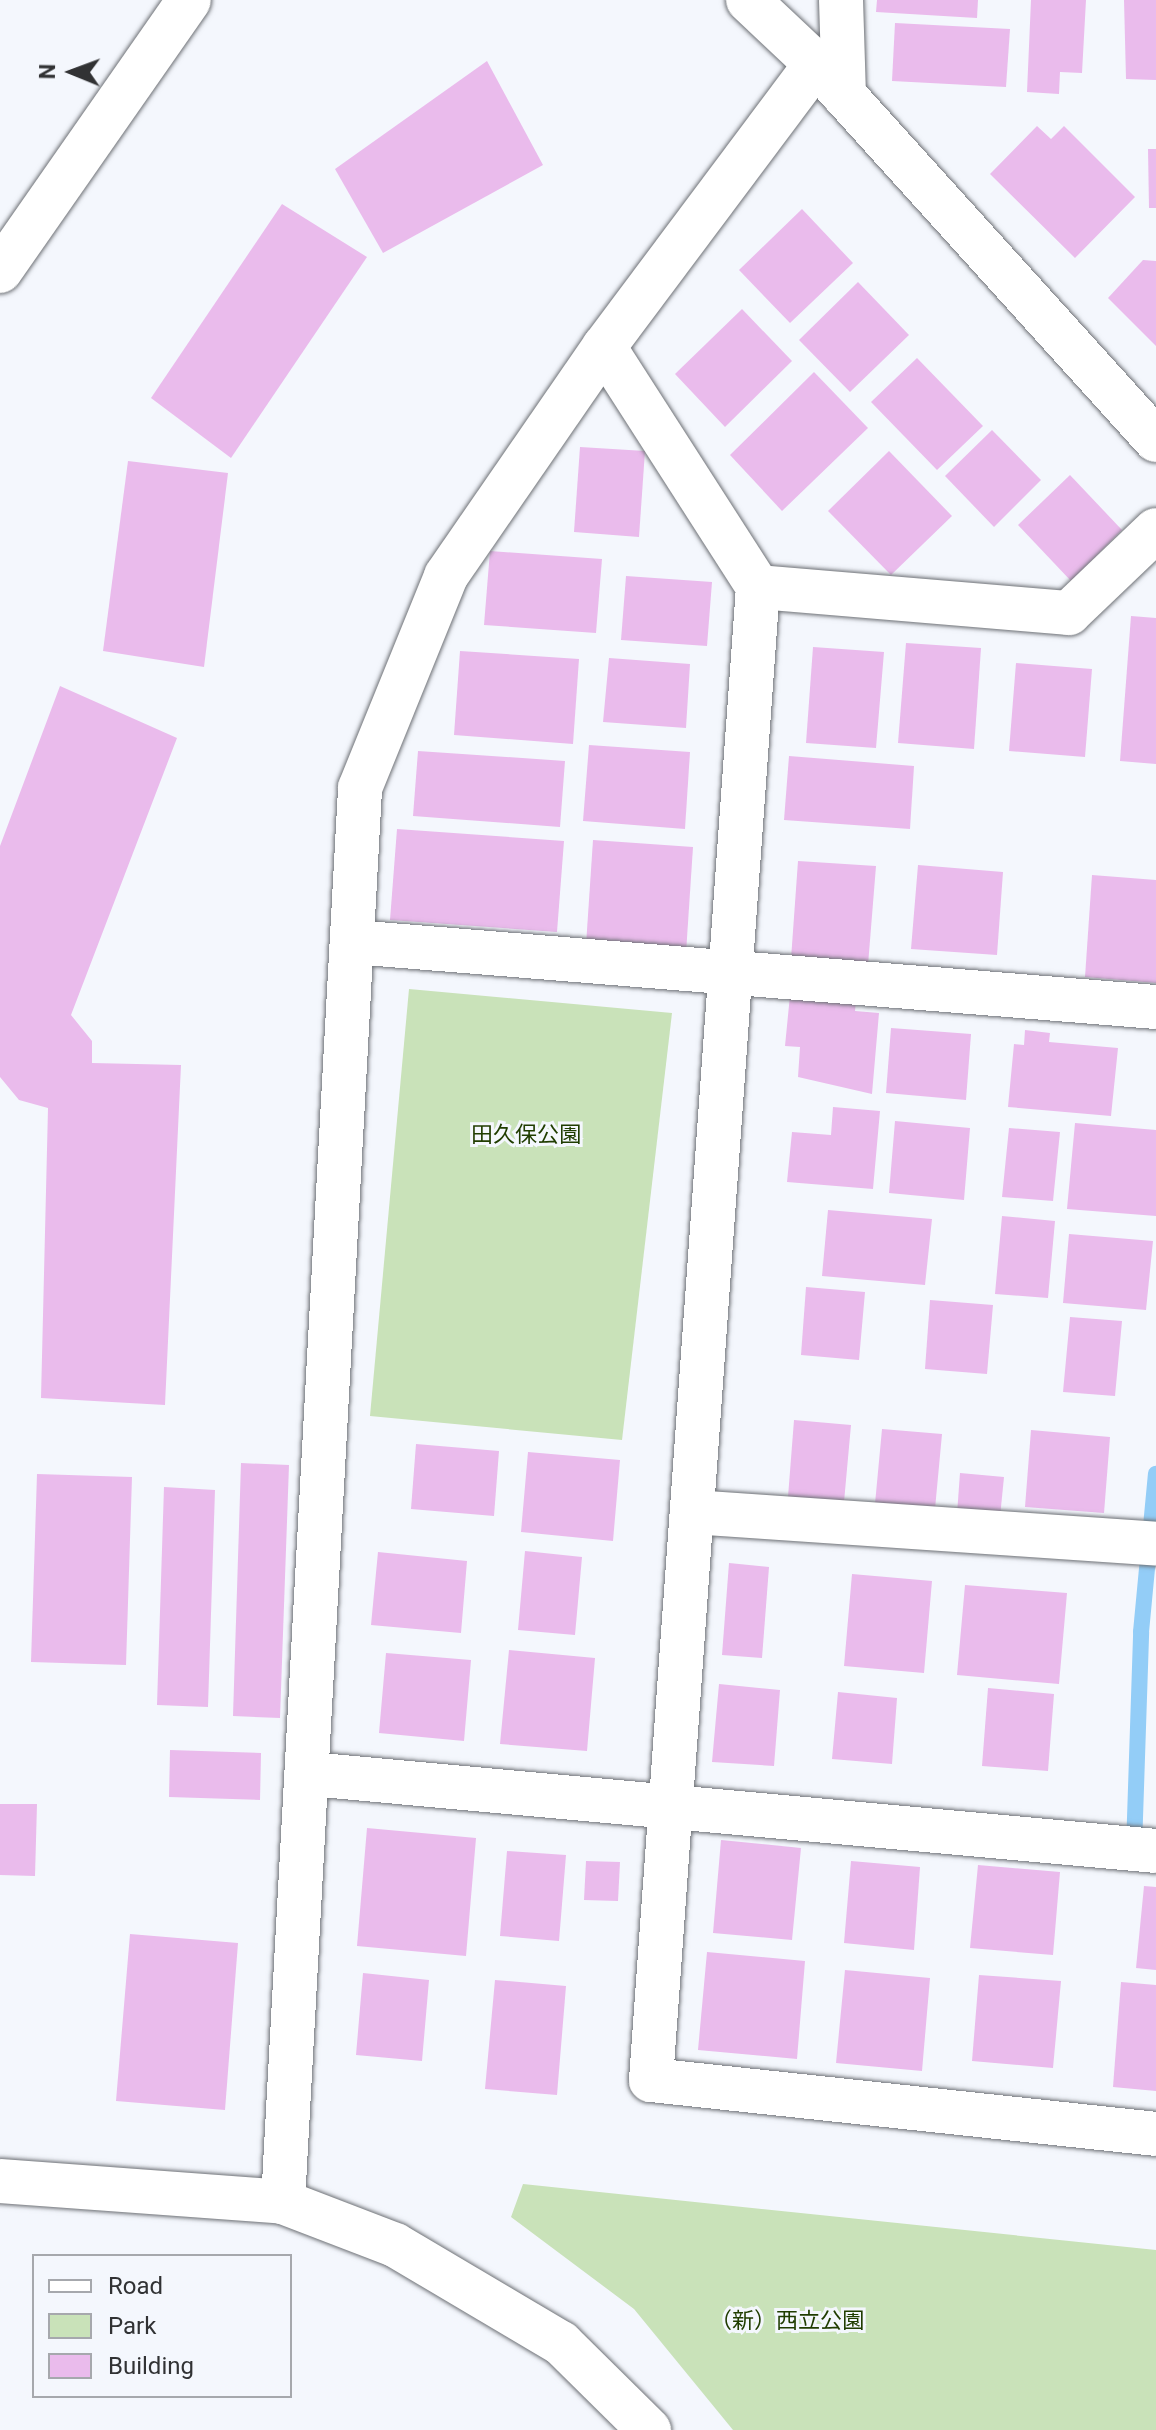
<!DOCTYPE html>
<html>
<head>
<meta charset="utf-8">
<style>
  body { margin:0 }
  #map { position:relative; width:1156px; height:2430px; overflow:hidden; background:#f4f7fd; font-family:Roboto,"Noto Sans JP",sans-serif }
  div>[style] { position:absolute }
  .green>* { inset:0; background:#c9e2b9 }
  .stream>* { height:16px; margin:-8px; padding:0 8px; transform-origin:8px; border-radius:8px; background:#93cdf7 }
  .building>* { inset:0; background:#eabbec }
  .roads { filter:drop-shadow(0 0 2px #6e7176) drop-shadow(0 0 2px #6e7176) }
  .minor>* { height:44px; margin:-22px; padding:0 22px; transform-origin:22px; border-radius:22px; background:#fff }
  .tertiary>* { height:44px; margin:-22px; padding:0 22px; transform-origin:22px; border-radius:22px; background:#fff }
  span { translate:-50% -50%; white-space:nowrap; text-align:center; line-height:1.15; -webkit-text-stroke:6px #f4f7fd; paint-order:stroke }
  .park-label { font-size:22px; color:#203d01 }
  .legend { position:absolute; left:32px; top:2254px; width:260px; height:144px; box-sizing:border-box; background:#f4f7fd; border:2px solid #a6a8ad; margin:0; padding:10px 14px; list-style:none; font-size:24px; color:#313234 }
  .legend li { display:flex; align-items:center; gap:16px; height:40px }
  .legend b { width:40px; border:2px solid #a6a8ad }
  .north { position:absolute; left:32px; top:32px; width:80px; height:80px; -webkit-text-stroke:6px #f4f7fd; paint-order:stroke; rotate:271deg; font-size:22px; font-weight:700; line-height:32px; text-align:center; color:#313234 }
  .north::after { content:''; display:block; margin:auto; width:28px; height:36px; background:#313234; clip-path:polygon(50% 0,100% 100%,50% 72%,0 100%) }
</style>
</head>
<body>
<div id="map">
  <div class="green">
    <div style="clip-path:polygon(409px 989px,672px 1013px,622px 1440px,370px 1416px)"></div>
    <div style="clip-path:polygon(523px 2184px,1156px 2250px,1156px 2430px,733px 2430px,634px 2309px,511px 2217px)"></div>
  </div>
  <div class="stream">
    <div style="left:1134px;top:1848px;width:216px;rotate:-88.1deg"></div>
    <div style="left:1141px;top:1632px;width:159px;rotate:-84.6deg"></div>
  </div>
  <div class="building">
    <div style="clip-path:polygon(877px 0,978px 0,977px 18px,876px 12px)"></div>
    <div style="clip-path:polygon(1031px 0,1086px 0,1082px 73px,1060px 72px,1059px 94px,1027px 92px)"></div>
    <div style="clip-path:polygon(1124px 0,1156px 0,1156px 80px,1126px 79px)"></div>
    <div style="clip-path:polygon(895px 23px,1010px 29px,1006px 87px,892px 81px)"></div>
    <div style="clip-path:polygon(487px 61px,543px 165px,383px 253px,335px 169px)"></div>
    <div style="clip-path:polygon(1037px 126px,1051px 139px,1064px 126px,1135px 197px,1075px 258px,990px 174px)"></div>
    <div style="clip-path:polygon(1148px 149px,1156px 149px,1156px 208px,1149px 208px)"></div>
    <div style="clip-path:polygon(282px 204px,367px 257px,231px 458px,151px 398px)"></div>
    <div style="clip-path:polygon(802px 209px,853px 263px,790px 323px,739px 270px)"></div>
    <div style="clip-path:polygon(1143px 260px,1156px 261px,1156px 346px,1108px 298px)"></div>
    <div style="clip-path:polygon(858px 282px,909px 335px,850px 392px,799px 340px)"></div>
    <div style="clip-path:polygon(742px 309px,792px 361px,725px 427px,675px 374px)"></div>
    <div style="clip-path:polygon(917px 358px,983px 426px,937px 470px,871px 402px)"></div>
    <div style="clip-path:polygon(814px 372px,868px 428px,782px 511px,730px 455px)"></div>
    <div style="clip-path:polygon(992px 430px,1041px 480px,994px 527px,945px 476px)"></div>
    <div style="clip-path:polygon(580px 447px,645px 451px,639px 537px,574px 532px)"></div>
    <div style="clip-path:polygon(889px 451px,952px 516px,891px 575px,828px 511px)"></div>
    <div style="clip-path:polygon(128px 461px,228px 473px,204px 667px,103px 651px)"></div>
    <div style="clip-path:polygon(1070px 475px,1122px 530px,1071px 581px,1018px 525px)"></div>
    <div style="clip-path:polygon(490px 551px,602px 559px,596px 633px,484px 625px)"></div>
    <div style="clip-path:polygon(626px 576px,712px 582px,707px 646px,621px 640px)"></div>
    <div style="clip-path:polygon(1131px 616px,1156px 618px,1156px 764px,1120px 761px)"></div>
    <div style="clip-path:polygon(906px 643px,981px 648px,974px 749px,898px 743px)"></div>
    <div style="clip-path:polygon(813px 647px,884px 652px,876px 748px,806px 743px)"></div>
    <div style="clip-path:polygon(460px 651px,579px 659px,573px 744px,454px 735px)"></div>
    <div style="clip-path:polygon(609px 658px,690px 664px,686px 728px,603px 722px)"></div>
    <div style="clip-path:polygon(1016px 663px,1092px 669px,1085px 757px,1009px 751px)"></div>
    <div style="clip-path:polygon(60px 686px,177px 738px,71px 1015px,92px 1041px,92px 1063px,181px 1065px,165px 1405px,41px 1398px,48px 1108px,19px 1100px,0 1077px,0 846px)"></div>
    <div style="clip-path:polygon(589px 745px,690px 752px,685px 829px,583px 821px)"></div>
    <div style="clip-path:polygon(418px 751px,565px 761px,560px 827px,413px 816px)"></div>
    <div style="clip-path:polygon(789px 756px,914px 766px,910px 829px,784px 820px)"></div>
    <div style="clip-path:polygon(397px 829px,564px 841px,557px 932px,390px 920px)"></div>
    <div style="clip-path:polygon(593px 840px,693px 847px,686px 953px,586px 945px)"></div>
    <div style="clip-path:polygon(798px 861px,876px 866px,868px 965px,791px 959px)"></div>
    <div style="clip-path:polygon(918px 865px,1003px 872px,997px 955px,911px 949px)"></div>
    <div style="clip-path:polygon(1092px 875px,1156px 880px,1156px 983px,1085px 977px)"></div>
    <div style="clip-path:polygon(791px 985px,857px 991px,855px 1011px,879px 1013px,872px 1094px,798px 1077px,800px 1047px,785px 1046px)"></div>
    <div style="clip-path:polygon(891px 1028px,971px 1034px,966px 1100px,886px 1093px)"></div>
    <div style="clip-path:polygon(1025px 1030px,1050px 1033px,1049px 1042px,1118px 1048px,1111px 1116px,1008px 1107px,1014px 1044px,1024px 1045px)"></div>
    <div style="clip-path:polygon(833px 1107px,880px 1111px,873px 1189px,787px 1182px,792px 1132px,831px 1135px)"></div>
    <div style="clip-path:polygon(895px 1121px,970px 1128px,964px 1200px,889px 1193px)"></div>
    <div style="clip-path:polygon(1075px 1123px,1156px 1130px,1156px 1216px,1067px 1209px)"></div>
    <div style="clip-path:polygon(1009px 1128px,1060px 1132px,1053px 1201px,1002px 1197px)"></div>
    <div style="clip-path:polygon(828px 1210px,932px 1219px,925px 1285px,822px 1276px)"></div>
    <div style="clip-path:polygon(1002px 1216px,1055px 1221px,1048px 1298px,995px 1294px)"></div>
    <div style="clip-path:polygon(1069px 1234px,1153px 1241px,1146px 1310px,1063px 1303px)"></div>
    <div style="clip-path:polygon(806px 1287px,865px 1292px,859px 1360px,801px 1355px)"></div>
    <div style="clip-path:polygon(930px 1300px,993px 1305px,987px 1374px,925px 1369px)"></div>
    <div style="clip-path:polygon(1070px 1317px,1122px 1321px,1115px 1396px,1063px 1392px)"></div>
    <div style="clip-path:polygon(794px 1420px,851px 1425px,844px 1502px,788px 1497px)"></div>
    <div style="clip-path:polygon(882px 1429px,942px 1434px,935px 1509px,875px 1504px)"></div>
    <div style="clip-path:polygon(1031px 1430px,1110px 1437px,1104px 1513px,1025px 1507px)"></div>
    <div style="clip-path:polygon(416px 1444px,499px 1451px,494px 1516px,411px 1509px)"></div>
    <div style="clip-path:polygon(528px 1452px,620px 1460px,613px 1541px,521px 1532px)"></div>
    <div style="clip-path:polygon(241px 1463px,289px 1465px,280px 1718px,233px 1716px)"></div>
    <div style="clip-path:polygon(960px 1473px,1004px 1477px,1000px 1517px,957px 1514px)"></div>
    <div style="clip-path:polygon(37px 1474px,132px 1477px,126px 1665px,31px 1662px)"></div>
    <div style="clip-path:polygon(164px 1487px,215px 1490px,208px 1707px,157px 1705px)"></div>
    <div style="clip-path:polygon(525px 1551px,582px 1557px,575px 1635px,518px 1630px)"></div>
    <div style="clip-path:polygon(378px 1552px,467px 1561px,461px 1633px,371px 1625px)"></div>
    <div style="clip-path:polygon(729px 1563px,769px 1567px,762px 1658px,722px 1655px)"></div>
    <div style="clip-path:polygon(852px 1574px,932px 1581px,924px 1673px,844px 1666px)"></div>
    <div style="clip-path:polygon(965px 1585px,1067px 1593px,1059px 1684px,957px 1675px)"></div>
    <div style="clip-path:polygon(509px 1650px,595px 1658px,587px 1751px,500px 1744px)"></div>
    <div style="clip-path:polygon(386px 1653px,471px 1660px,464px 1741px,379px 1733px)"></div>
    <div style="clip-path:polygon(719px 1684px,780px 1690px,774px 1766px,712px 1762px)"></div>
    <div style="clip-path:polygon(988px 1688px,1054px 1694px,1048px 1771px,982px 1766px)"></div>
    <div style="clip-path:polygon(838px 1692px,897px 1698px,892px 1764px,832px 1759px)"></div>
    <div style="clip-path:polygon(170px 1750px,261px 1753px,260px 1800px,169px 1797px)"></div>
    <div style="clip-path:polygon(0 1804px,37px 1804px,35px 1876px,0 1875px)"></div>
    <div style="clip-path:polygon(367px 1828px,476px 1838px,466px 1956px,357px 1946px)"></div>
    <div style="clip-path:polygon(721px 1840px,801px 1848px,792px 1940px,713px 1933px)"></div>
    <div style="clip-path:polygon(507px 1851px,566px 1855px,559px 1941px,500px 1936px)"></div>
    <div style="clip-path:polygon(586px 1861px,620px 1862px,618px 1901px,584px 1900px)"></div>
    <div style="clip-path:polygon(851px 1861px,920px 1867px,914px 1950px,844px 1943px)"></div>
    <div style="clip-path:polygon(978px 1865px,1060px 1872px,1053px 1955px,970px 1948px)"></div>
    <div style="clip-path:polygon(1144px 1886px,1156px 1887px,1156px 1970px,1136px 1968px)"></div>
    <div style="clip-path:polygon(130px 1934px,238px 1943px,225px 2110px,116px 2101px)"></div>
    <div style="clip-path:polygon(707px 1952px,805px 1961px,797px 2059px,698px 2050px)"></div>
    <div style="clip-path:polygon(845px 1970px,930px 1978px,922px 2071px,836px 2063px)"></div>
    <div style="clip-path:polygon(363px 1973px,429px 1980px,422px 2061px,356px 2055px)"></div>
    <div style="clip-path:polygon(979px 1975px,1061px 1981px,1053px 2068px,972px 2061px)"></div>
    <div style="clip-path:polygon(495px 1980px,566px 1986px,557px 2095px,485px 2089px)"></div>
    <div style="clip-path:polygon(1121px 1982px,1156px 1985px,1156px 2091px,1113px 2087px)"></div>
  </div>
  <div class="roads">
    <div class="minor">
      <div style="left:748px;top:0;width:93px;rotate:43.3deg"></div>
      <div style="left:816px;top:64px;width:507px;rotate:47.88deg"></div>
      <div style="left:841px;top:0;width:95px;rotate:88.2deg"></div>
      <div style="left:604px;top:347px;width:285px;rotate:57.3deg"></div>
      <div style="left:758px;top:587px;width:1497px;rotate:94.1deg"></div>
      <div style="left:651px;top:2080px;width:508px;rotate:6.1deg"></div>
      <div style="left:758px;top:587px;width:312px;rotate:4.8deg"></div>
      <div style="left:1069px;top:613px;width:120px;rotate:-43.7deg"></div>
      <div style="left:353px;top:942px;width:806px;rotate:4.63deg"></div>
      <div style="left:692px;top:1512px;width:465px;rotate:3.9deg"></div>
      <div style="left:310px;top:1774px;width:849px;rotate:5.2deg"></div>
      <div style="left:283px;top:2202px;width:1416px;rotate:-86.88deg"></div>
      <div style="left:360px;top:788px;width:229px;rotate:-67.9deg"></div>
      <div style="left:446px;top:576px;width:278px;rotate:-55.4deg"></div>
      <div style="left:604px;top:347px;width:354px;rotate:-53.2deg"></div>
    </div>
    <div class="tertiary">
      <div style="left:0;top:271px;width:330px;rotate:-55.1deg"></div>
      <div style="left:0;top:2181px;width:284px;rotate:4.2deg"></div>
      <div style="left:283px;top:2202px;width:120px;rotate:21deg"></div>
      <div style="left:395px;top:2245px;width:193px;rotate:30.6deg"></div>
      <div style="left:561px;top:2343px;width:124px;rotate:44.7deg"></div>
    </div>
  </div>
  <div class="park-label">
    <span style="left:526px;top:1135px">田久保公園</span>
    <span style="left:787px;top:2321px">（新）西立公園</span>
  </div>
  <ul class="legend">
  <li><b style="height:10px;background:#fff"></b>Road</li>
  <li><b style="height:22px;background:#c9e2b9"></b>Park</li>
  <li><b style="height:22px;background:#eabbec"></b>Building</li>
  </ul>
  <div class="north">N</div>
</div>
</body>
</html>
